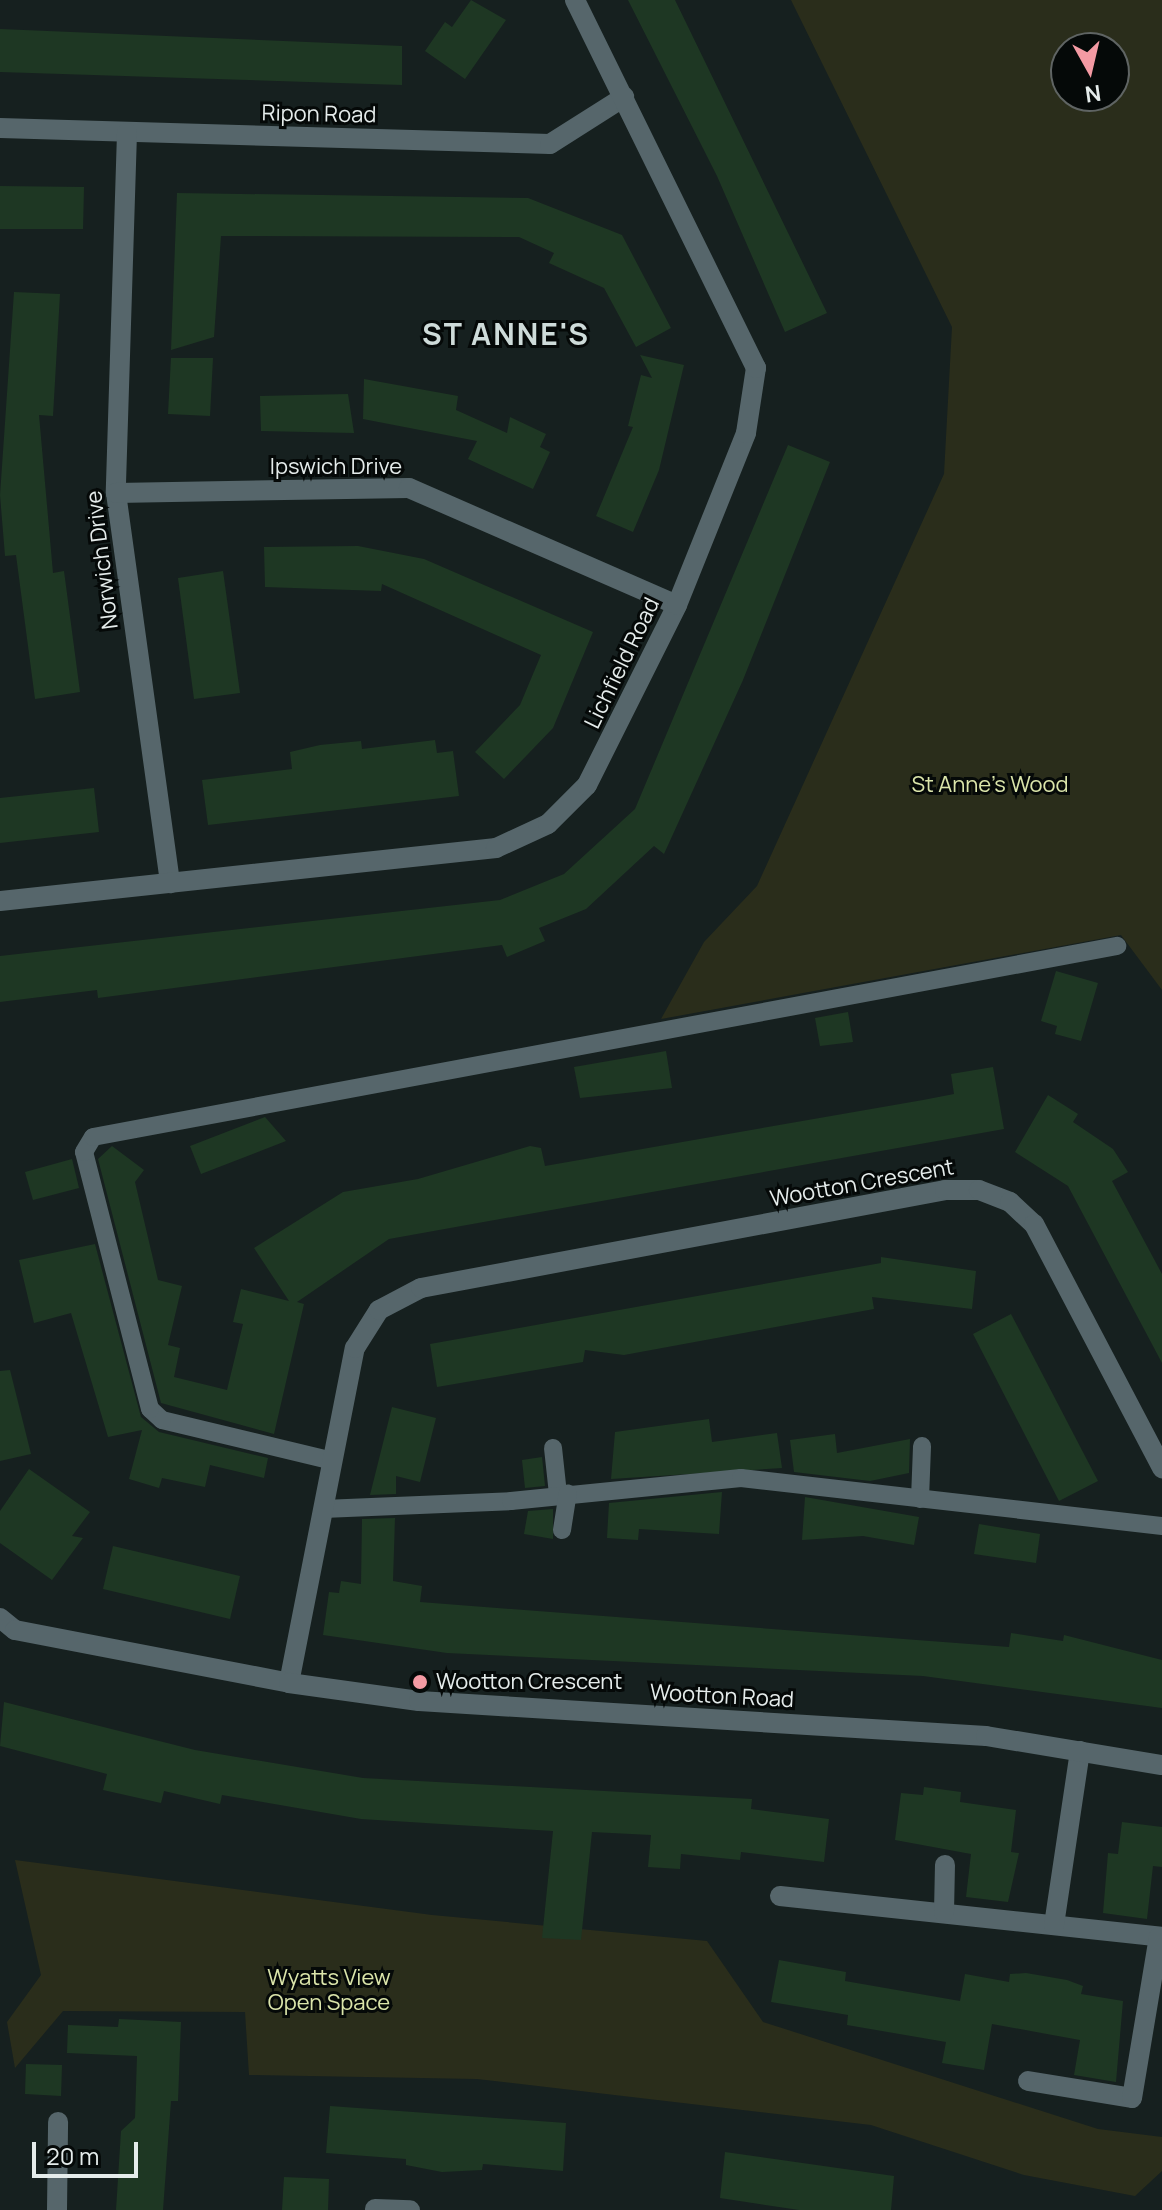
<!DOCTYPE html>
<html>
<head>
<meta charset="utf-8">
<style>
  body { margin:0 }
  #map { position:relative; width:1162px; height:2210px; overflow:hidden; background:#16201f; font-family:Manrope,sans-serif }
  div>[style] { position:absolute }
  .green>* { inset:0; background:#2a2d1b }
  .building>* { inset:0; background:#1e3723 }
  .service>* { height:18px; margin:-9px; padding:0 9px; transform-origin:9px; border-radius:9px; background:#56666b }
  .minor>* { height:20px; margin:-10px; padding:0 10px; transform-origin:10px; border-radius:10px; background:#56666b }
  .tertiary>* { height:20px; margin:-10px; padding:0 10px; transform-origin:10px; border-radius:10px; background:#56666b }
  .dots>* { width:22px; height:22px; translate:-50% -50%; box-sizing:border-box; border:4px solid #050908; border-radius:50% }
  span { translate:-50% -50%; white-space:nowrap; text-align:center; line-height:1.15; -webkit-text-stroke:6px #050908; paint-order:stroke }
  .street-label { font-size:22px; color:#e5eceb }
  .park-label { font-size:22px; color:#dbe5aa }
  .poi-label { font-size:22px; color:#e5eceb }
  .left { translate:0 -50%; text-align:left }
  .district-label { font-size:30px; color:#cedbd9; font-weight:700; letter-spacing:2px }
  .north { position:absolute; left:1050px; top:32px; width:80px; height:80px; box-sizing:border-box; background:#050908; border:2px solid #5f6463; border-radius:50%; rotate:172deg; font-size:22px; font-weight:700; line-height:32px; text-align:center; color:#e5eceb }
  .north::after { content:''; display:block; margin:auto; width:28px; height:36px; background:#f49aa3; clip-path:polygon(50% 0,100% 100%,50% 72%,0 100%) }
  .scale { position:absolute; left:32px; top:2142px; width:106px; height:36px; box-sizing:border-box; border:4px solid #e5eceb; border-top:0; padding-left:10px; font-size:24px; line-height:28px; white-space:nowrap; color:#e5eceb; -webkit-text-stroke:6px #050908; paint-order:stroke }
</style>
</head>
<body>
<div id="map">
  <div class="green">
    <div style="clip-path:polygon(evenodd,791px 0,1162px 0,1162px 990px,1121px 935px,661px 1019px,704px 942px,757px 886px,944px 474px,952px 327px,791px 0,1066px 48px,1114px 48px,1114px 96px,1066px 96px,1066px 48px)"></div>
    <div style="clip-path:polygon(15px 1860px,432px 1915px,707px 1941px,763px 2022px,1098px 2129px,1162px 2137px,1162px 2171px,1135px 2196px,1024px 2175px,871px 2125px,477px 2079px,249px 2075px,245px 2012px,63px 2011px,15px 2068px,7px 2022px,41px 1975px)"></div>
  </div>
  <div class="building">
    <div style="clip-path:polygon(471px 0,506px 20px,465px 79px,425px 51px,445px 22px,452px 27px)"></div>
    <div style="clip-path:polygon(628px 0,675px 0,827px 313px,785px 332px,717px 176px)"></div>
    <div style="clip-path:polygon(0 29px,402px 46px,402px 85px,0 72px)"></div>
    <div style="clip-path:polygon(0 186px,84px 187px,83px 229px,0 229px)"></div>
    <div style="clip-path:polygon(177px 193px,528px 198px,622px 235px,671px 328px,636px 347px,604px 288px,549px 263px,554px 253px,519px 237px,221px 236px,214px 337px,171px 350px)"></div>
    <div style="clip-path:polygon(14px 292px,60px 294px,53px 416px,39px 415px,53px 573px,64px 571px,80px 692px,35px 699px,16px 555px,5px 556px,0 495px)"></div>
    <div style="clip-path:polygon(640px 355px,684px 365px,659px 470px,633px 532px,596px 516px,633px 427px,628px 426px,641px 375px,652px 378px)"></div>
    <div style="clip-path:polygon(171px 358px,213px 358px,210px 416px,168px 414px)"></div>
    <div style="clip-path:polygon(364px 379px,458px 396px,456px 410px,507px 433px,510px 417px,546px 434px,540px 447px,550px 452px,533px 489px,468px 459px,477px 441px,363px 419px)"></div>
    <div style="clip-path:polygon(348px 394px,354px 433px,261px 431px,260px 396px)"></div>
    <div style="clip-path:polygon(788px 445px,830px 462px,743px 680px,664px 854px,654px 846px,586px 909px,539px 928px,545px 941px,507px 957px,502px 945px,98px 998px,97px 990px,0 1002px,0 956px,500px 900px,564px 874px,635px 809px)"></div>
    <div style="clip-path:polygon(358px 546px,424px 559px,593px 632px,553px 728px,504px 779px,475px 752px,520px 705px,541px 655px,382px 584px,381px 591px,265px 587px,264px 547px)"></div>
    <div style="clip-path:polygon(223px 571px,240px 693px,194px 699px,178px 578px)"></div>
    <div style="clip-path:polygon(435px 740px,437px 753px,453px 751px,459px 796px,208px 825px,202px 780px,292px 769px,290px 752px,320px 745px,361px 741px,362px 749px)"></div>
    <div style="clip-path:polygon(94px 788px,99px 832px,0 843px,0 798px)"></div>
    <div style="clip-path:polygon(1056px 971px,1098px 983px,1081px 1041px,1055px 1034px,1057px 1026px,1041px 1021px)"></div>
    <div style="clip-path:polygon(848px 1012px,853px 1042px,820px 1046px,815px 1018px)"></div>
    <div style="clip-path:polygon(666px 1051px,672px 1088px,580px 1098px,574px 1067px)"></div>
    <div style="clip-path:polygon(993px 1067px,1004px 1129px,389px 1239px,297px 1302px,304px 1304px,274px 1434px,161px 1403px,98px 1159px,112px 1146px,144px 1170px,135px 1182px,158px 1280px,182px 1286px,168px 1345px,180px 1348px,174px 1377px,227px 1390px,243px 1324px,233px 1322px,241px 1289px,289px 1301px,254px 1248px,343px 1192px,418px 1179px,530px 1146px,541px 1148px,545px 1166px,923px 1100px,954px 1094px,951px 1074px)"></div>
    <div style="clip-path:polygon(1048px 1095px,1078px 1114px,1073px 1122px,1113px 1149px,1128px 1172px,1112px 1181px,1162px 1274px,1162px 1363px,1068px 1186px,1015px 1152px)"></div>
    <div style="clip-path:polygon(265px 1117px,286px 1141px,201px 1174px,190px 1146px)"></div>
    <div style="clip-path:polygon(72px 1159px,79px 1188px,33px 1200px,25px 1172px)"></div>
    <div style="clip-path:polygon(95px 1244px,141px 1417px,159px 1432px,268px 1458px,264px 1478px,210px 1465px,205px 1487px,162px 1478px,159px 1488px,129px 1479px,142px 1430px,108px 1437px,71px 1313px,34px 1323px,19px 1260px)"></div>
    <div style="clip-path:polygon(881px 1257px,976px 1271px,972px 1309px,872px 1297px,874px 1309px,624px 1355px,585px 1350px,583px 1362px,437px 1387px,430px 1344px,881px 1263px)"></div>
    <div style="clip-path:polygon(1011px 1314px,1098px 1481px,1059px 1501px,973px 1334px)"></div>
    <div style="clip-path:polygon(10px 1370px,31px 1454px,0 1461px,0 1371px)"></div>
    <div style="clip-path:polygon(392px 1407px,436px 1418px,420px 1482px,396px 1476px,396px 1494px,370px 1495px)"></div>
    <div style="clip-path:polygon(709px 1419px,712px 1442px,777px 1433px,782px 1468px,611px 1479px,615px 1432px)"></div>
    <div style="clip-path:polygon(835px 1434px,837px 1453px,910px 1439px,909px 1473px,870px 1481px,794px 1472px,790px 1440px)"></div>
    <div style="clip-path:polygon(542px 1457px,545px 1486px,525px 1488px,522px 1460px)"></div>
    <div style="clip-path:polygon(29px 1469px,90px 1512px,72px 1536px,83px 1538px,52px 1580px,0 1543px,0 1511px)"></div>
    <div style="clip-path:polygon(722px 1492px,719px 1534px,639px 1529px,638px 1540px,607px 1538px,609px 1503px)"></div>
    <div style="clip-path:polygon(805px 1497px,919px 1517px,914px 1545px,863px 1536px,802px 1540px)"></div>
    <div style="clip-path:polygon(553px 1509px,553px 1539px,524px 1534px,528px 1511px)"></div>
    <div style="clip-path:polygon(395px 1518px,393px 1581px,422px 1586px,420px 1602px,1009px 1647px,1011px 1633px,1063px 1641px,1064px 1635px,1162px 1660px,1162px 1708px,923px 1676px,447px 1653px,323px 1635px,329px 1592px,339px 1593px,341px 1581px,361px 1584px,362px 1519px)"></div>
    <div style="clip-path:polygon(979px 1524px,1040px 1534px,1036px 1563px,974px 1554px)"></div>
    <div style="clip-path:polygon(113px 1546px,240px 1576px,230px 1619px,103px 1589px)"></div>
    <div style="clip-path:polygon(4px 1702px,195px 1750px,363px 1778px,752px 1799px,751px 1809px,829px 1819px,824px 1862px,741px 1852px,740px 1860px,681px 1854px,680px 1869px,648px 1867px,651px 1835px,592px 1832px,581px 1940px,542px 1938px,553px 1831px,361px 1819px,222px 1795px,220px 1804px,164px 1791px,161px 1803px,103px 1790px,107px 1774px,0 1746px)"></div>
    <div style="clip-path:polygon(924px 1787px,961px 1792px,960px 1802px,1016px 1810px,1011px 1852px,1019px 1853px,1008px 1902px,966px 1897px,971px 1854px,895px 1840px,901px 1793px,923px 1795px)"></div>
    <div style="clip-path:polygon(1122px 1822px,1162px 1827px,1162px 1867px,1153px 1866px,1147px 1919px,1103px 1913px,1108px 1853px,1118px 1854px)"></div>
    <div style="clip-path:polygon(779px 1960px,846px 1972px,845px 1981px,960px 2001px,965px 1974px,1009px 1982px,1010px 1974px,1026px 1973px,1067px 1980px,1083px 1986px,1081px 1994px,1123px 2001px,1116px 2082px,1074px 2075px,1080px 2040px,992px 2024px,984px 2070px,942px 2063px,946px 2042px,847px 2025px,848px 2015px,771px 2002px)"></div>
    <div style="clip-path:polygon(119px 2019px,181px 2022px,178px 2101px,171px 2101px,163px 2210px,116px 2210px,121px 2131px,135px 2118px,137px 2056px,67px 2053px,68px 2025px,118px 2027px)"></div>
    <div style="clip-path:polygon(26px 2064px,62px 2065px,61px 2096px,25px 2094px)"></div>
    <div style="clip-path:polygon(330px 2106px,566px 2123px,563px 2171px,483px 2164px,482px 2170px,442px 2172px,406px 2165px,406px 2159px,326px 2153px)"></div>
    <div style="clip-path:polygon(725px 2152px,894px 2176px,891px 2210px,799px 2210px,720px 2198px)"></div>
    <div style="clip-path:polygon(284px 2177px,329px 2179px,328px 2210px,282px 2210px)"></div>
  </div>
  <div class="service">
    <div style="left:553px;top:1448px;width:46px;rotate:83.8deg"></div>
    <div style="left:333px;top:1461px;width:176px;rotate:-166.5deg"></div>
    <div style="left:162px;top:1420px;width:16px;rotate:-137deg"></div>
    <div style="left:150px;top:1409px;width:265px;rotate:-104.4deg"></div>
    <div style="left:84px;top:1152px;width:17px;rotate:-59deg"></div>
    <div style="left:93px;top:1137px;width:1042px;rotate:-10.57deg"></div>
    <div style="left:920px;top:1499px;width:53px;rotate:-87.8deg"></div>
    <div style="left:323px;top:1509px;width:188px;rotate:-2.4deg"></div>
    <div style="left:511px;top:1501px;width:231px;rotate:-5.7deg"></div>
    <div style="left:741px;top:1478px;width:424px;rotate:6.5deg"></div>
    <div style="left:562px;top:1530px;width:37px;rotate:-81deg"></div>
  </div>
  <div class="minor">
    <div style="left:0;top:128px;width:550px;rotate:1.67deg"></div>
    <div style="left:550px;top:144px;width:88px;rotate:-32.4deg"></div>
    <div style="left:127px;top:133px;width:360px;rotate:91.8deg"></div>
    <div style="left:116px;top:493px;width:394px;rotate:82.1deg"></div>
    <div style="left:116px;top:493px;width:293px;rotate:-1deg"></div>
    <div style="left:409px;top:488px;width:292px;rotate:23.6deg"></div>
    <div style="left:0;top:901px;width:499px;rotate:-6.1deg"></div>
    <div style="left:496px;top:848px;width:57px;rotate:-24.8deg"></div>
    <div style="left:548px;top:824px;width:55px;rotate:-45deg"></div>
    <div style="left:587px;top:785px;width:201px;rotate:-63.4deg"></div>
    <div style="left:677px;top:605px;width:185px;rotate:-68.1deg"></div>
    <div style="left:746px;top:433px;width:66px;rotate:-81.3deg"></div>
    <div style="left:756px;top:368px;width:410px;rotate:-116.2deg"></div>
    <div style="left:289px;top:1683px;width:341px;rotate:-78.9deg"></div>
    <div style="left:355px;top:1348px;width:45px;rotate:-57.7deg"></div>
    <div style="left:379px;top:1310px;width:47px;rotate:-27.6deg"></div>
    <div style="left:421px;top:1288px;width:533px;rotate:-10.59deg"></div>
    <div style="left:945px;top:1190px;width:34px"></div>
    <div style="left:979px;top:1190px;width:33px;rotate:21deg"></div>
    <div style="left:1010px;top:1202px;width:33px;rotate:43deg"></div>
    <div style="left:1034px;top:1224px;width:276px;rotate:62.3deg"></div>
    <div style="left:780px;top:1896px;width:384px;rotate:6.1deg"></div>
    <div style="left:944px;top:1912px;width:47px;rotate:-88.8deg"></div>
    <div style="left:1054px;top:1925px;width:176px;rotate:-81.5deg"></div>
    <div style="left:1028px;top:2081px;width:105px;rotate:9.3deg"></div>
    <div style="left:1132px;top:2098px;width:163px;rotate:-80.5deg"></div>
    <div style="left:375px;top:2209px;width:35px;rotate:2deg"></div>
    <div style="left:57px;top:2210px;width:88px;rotate:-89.3deg"></div>
  </div>
  <div class="tertiary">
    <div style="left:0;top:1618px;width:19px;rotate:39deg"></div>
    <div style="left:15px;top:1630px;width:279px;rotate:10.9deg"></div>
    <div style="left:289px;top:1683px;width:131px;rotate:7.9deg"></div>
    <div style="left:419px;top:1701px;width:568px;rotate:3.53deg"></div>
    <div style="left:986px;top:1736px;width:178px;rotate:9.4deg"></div>
  </div>
  <div class="dots">
    <div style="left:420px;top:1682px;background:#f49aa3"></div>
  </div>
  <div class="street-label">
    <span style="left:319px;top:114px;rotate:1deg">Ripon Road</span>
    <span style="left:336px;top:467px">Ipswich Drive</span>
    <span style="left:102px;top:560px;rotate:-97deg">Norwich Drive</span>
    <span style="left:622px;top:663px;rotate:-64deg">Lichfield Road</span>
    <span style="left:862px;top:1183px;rotate:-10deg">Wootton Crescent</span>
    <span style="left:722px;top:1696px;rotate:3deg">Wootton Road</span>
  </div>
  <div class="park-label">
    <span style="left:990px;top:785px">St Anne's Wood</span>
    <span style="left:329px;top:1990px">Wyatts View<br>Open Space</span>
  </div>
  <div class="poi-label">
    <span class="left" style="left:436px;top:1682px">Wootton Crescent</span>
  </div>
  <div class="district-label">
    <span style="left:506px;top:334px">ST ANNE'S</span>
  </div>
  <div class="north">N</div>
  <div class="scale">20 m</div>
</div>
</body>
</html>
